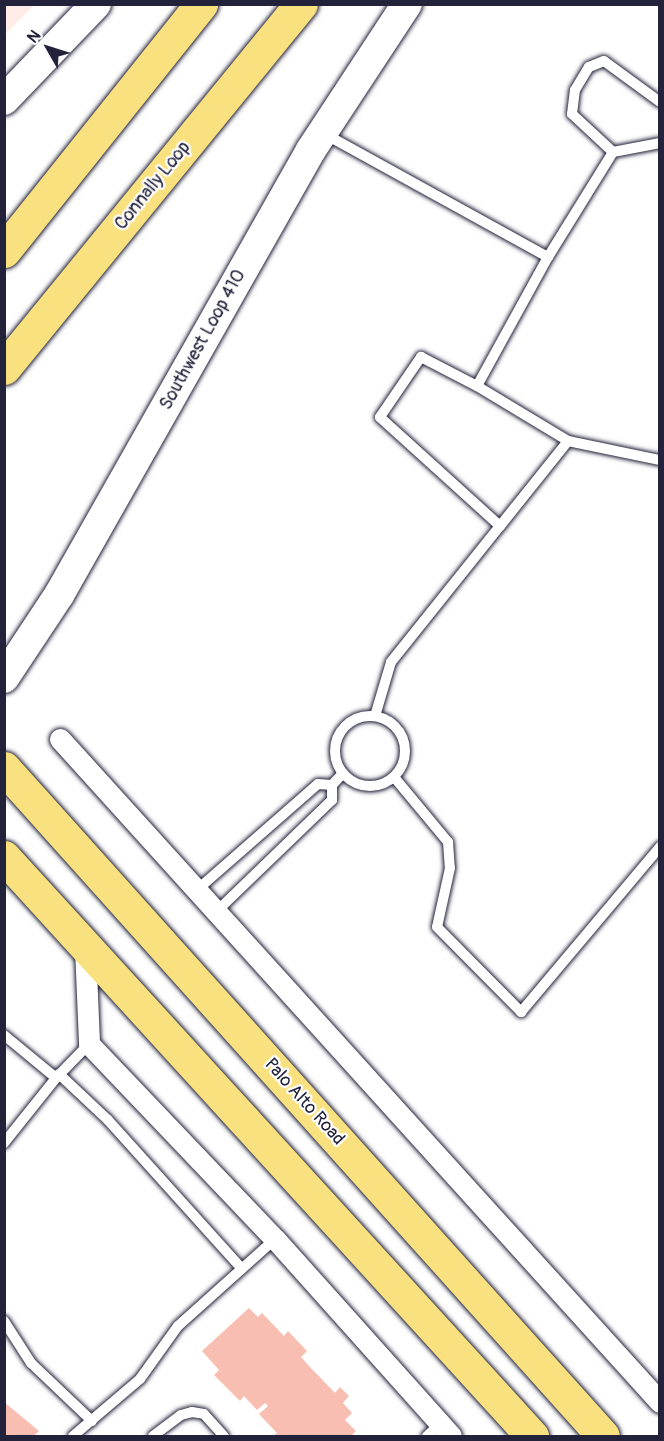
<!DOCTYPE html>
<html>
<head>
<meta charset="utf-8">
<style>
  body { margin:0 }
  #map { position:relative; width:664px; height:1441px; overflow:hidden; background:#fff; font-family:Pangolin,sans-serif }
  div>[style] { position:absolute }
  .built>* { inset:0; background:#fdece8 }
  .building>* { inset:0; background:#f8beb1 }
  .roads { filter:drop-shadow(0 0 2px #22223b) drop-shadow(0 0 2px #22223b) }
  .lane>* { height:10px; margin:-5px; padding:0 5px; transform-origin:5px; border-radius:5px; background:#fff }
  .lane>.ring { margin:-5px; padding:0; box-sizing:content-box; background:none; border:10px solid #fff; border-radius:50% }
  .street>* { height:21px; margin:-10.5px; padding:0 10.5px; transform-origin:10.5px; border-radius:10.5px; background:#fff }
  .secondary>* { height:30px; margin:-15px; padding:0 15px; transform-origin:15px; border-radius:15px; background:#fff }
  .primary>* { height:33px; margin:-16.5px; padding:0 16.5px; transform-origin:16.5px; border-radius:16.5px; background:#fae180 }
  .highway>* { height:33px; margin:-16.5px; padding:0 16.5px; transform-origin:16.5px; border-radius:16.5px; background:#fae180 }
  span { translate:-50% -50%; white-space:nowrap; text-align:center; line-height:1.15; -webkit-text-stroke:4.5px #fff; paint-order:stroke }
  .street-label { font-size:18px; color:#22223b }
  .frame { position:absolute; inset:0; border:6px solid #22223b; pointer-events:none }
  .north { position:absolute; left:18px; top:18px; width:60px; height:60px; -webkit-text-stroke:4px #fff; paint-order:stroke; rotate:309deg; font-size:16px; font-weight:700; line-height:24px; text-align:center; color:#22223b }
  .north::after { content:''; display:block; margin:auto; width:21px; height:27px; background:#22223b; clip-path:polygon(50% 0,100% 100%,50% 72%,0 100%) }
</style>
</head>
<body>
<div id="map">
  <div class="built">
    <div style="clip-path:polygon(5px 4px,34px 5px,5px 35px,4px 5px)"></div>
  </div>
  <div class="building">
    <div style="clip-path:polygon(249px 1308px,258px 1317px,262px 1313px,284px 1336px,288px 1331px,307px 1351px,301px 1357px,310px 1367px,335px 1393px,340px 1387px,349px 1396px,343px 1403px,352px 1413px,345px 1420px,356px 1431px,351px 1436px,273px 1436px,277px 1433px,259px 1414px,268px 1406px,265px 1403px,257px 1410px,244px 1396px,240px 1401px,214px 1375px,219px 1370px,202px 1351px)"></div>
    <div style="clip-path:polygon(4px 1402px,39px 1431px,34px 1436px,4px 1436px)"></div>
  </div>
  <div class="roads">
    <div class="lane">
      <div style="left:323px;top:133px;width:257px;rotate:28.9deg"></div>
      <div style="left:548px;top:257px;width:123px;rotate:-58.2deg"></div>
      <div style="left:613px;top:152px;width:56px;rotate:-137.2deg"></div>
      <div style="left:572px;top:114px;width:24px;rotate:-83deg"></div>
      <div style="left:575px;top:90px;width:27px;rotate:-59deg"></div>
      <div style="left:589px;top:67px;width:16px;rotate:-22deg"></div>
      <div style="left:604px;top:61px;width:69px;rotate:36.2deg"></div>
      <div style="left:613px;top:152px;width:48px;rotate:-10.8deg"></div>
      <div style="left:477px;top:386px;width:106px;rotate:31.1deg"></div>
      <div style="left:500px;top:526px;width:109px;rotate:-51.3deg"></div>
      <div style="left:568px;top:441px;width:94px;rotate:11.7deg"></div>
      <div style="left:375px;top:716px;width:56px;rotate:-73.5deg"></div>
      <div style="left:391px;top:662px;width:174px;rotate:-51.3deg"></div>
      <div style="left:500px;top:526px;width:162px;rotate:-137.8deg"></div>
      <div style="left:380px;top:417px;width:73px;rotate:-55.7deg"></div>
      <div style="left:421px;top:357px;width:63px;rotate:27.4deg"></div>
      <div style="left:477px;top:386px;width:147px;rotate:-61.2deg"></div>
      <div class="ring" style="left:335px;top:716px;width:60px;height:60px"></div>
      <div style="left:394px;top:777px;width:85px;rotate:50.3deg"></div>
      <div style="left:448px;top:842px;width:26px;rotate:86deg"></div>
      <div style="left:450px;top:868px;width:60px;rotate:102.4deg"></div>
      <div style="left:437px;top:927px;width:120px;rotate:45.3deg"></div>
      <div style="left:521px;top:1012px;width:216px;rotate:-49.9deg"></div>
      <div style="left:198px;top:889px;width:159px;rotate:-41.2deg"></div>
      <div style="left:318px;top:784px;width:14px;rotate:4deg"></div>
      <div style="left:217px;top:911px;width:160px;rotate:-44deg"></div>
      <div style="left:332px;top:800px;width:15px;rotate:-90deg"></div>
      <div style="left:332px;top:785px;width:16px;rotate:-47deg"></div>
      <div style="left:4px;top:1035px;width:67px;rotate:39.6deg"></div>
      <div style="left:59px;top:1074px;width:67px;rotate:43.2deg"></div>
      <div style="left:108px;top:1120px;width:200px;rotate:48deg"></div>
      <div style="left:4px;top:1143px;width:83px;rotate:-51.3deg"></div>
      <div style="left:56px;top:1078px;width:47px;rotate:-45.9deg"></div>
      <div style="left:4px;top:1321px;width:50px;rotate:57.3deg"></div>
      <div style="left:31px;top:1363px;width:84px;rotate:43.6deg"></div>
      <div style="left:73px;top:1436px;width:88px;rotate:-40.4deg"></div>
      <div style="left:140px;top:1379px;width:65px;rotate:-54.4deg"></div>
      <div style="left:178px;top:1326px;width:130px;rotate:-41.9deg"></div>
      <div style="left:153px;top:1436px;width:35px;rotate:-37deg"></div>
      <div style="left:181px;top:1415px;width:11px;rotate:-15deg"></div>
      <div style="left:192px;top:1412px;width:12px;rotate:9deg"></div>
      <div style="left:204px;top:1414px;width:30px;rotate:48deg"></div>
      <div style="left:427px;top:1436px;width:18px;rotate:-43deg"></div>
    </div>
    <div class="street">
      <div style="left:60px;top:739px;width:894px;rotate:47.86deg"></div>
      <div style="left:85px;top:947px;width:97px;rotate:87.6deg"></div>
      <div style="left:89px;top:1044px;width:269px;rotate:46.4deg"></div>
      <div style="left:275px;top:1239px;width:264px;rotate:48.2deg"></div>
    </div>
    <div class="secondary">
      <div style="left:4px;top:100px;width:133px;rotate:-46.2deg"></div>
      <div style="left:4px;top:678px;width:100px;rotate:-56.5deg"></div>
      <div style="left:59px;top:595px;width:511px;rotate:-60.48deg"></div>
      <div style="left:311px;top:150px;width:175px;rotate:-56.7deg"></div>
    </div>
    <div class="primary">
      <div style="left:4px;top:768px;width:897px;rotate:48.12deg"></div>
      <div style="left:4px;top:857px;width:784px;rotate:47.64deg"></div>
    </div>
    <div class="highway">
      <div style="left:4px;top:251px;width:316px;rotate:-51.4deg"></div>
      <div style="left:4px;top:368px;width:470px;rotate:-50.8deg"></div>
    </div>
  </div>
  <div class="street-label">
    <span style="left:153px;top:186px;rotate:-51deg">Connally Loop</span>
    <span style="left:203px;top:340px;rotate:-61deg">Southwest Loop 410</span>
    <span style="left:304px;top:1102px;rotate:48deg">Palo Alto Road</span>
  </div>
  <div class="frame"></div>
  <div class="north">N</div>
</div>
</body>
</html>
